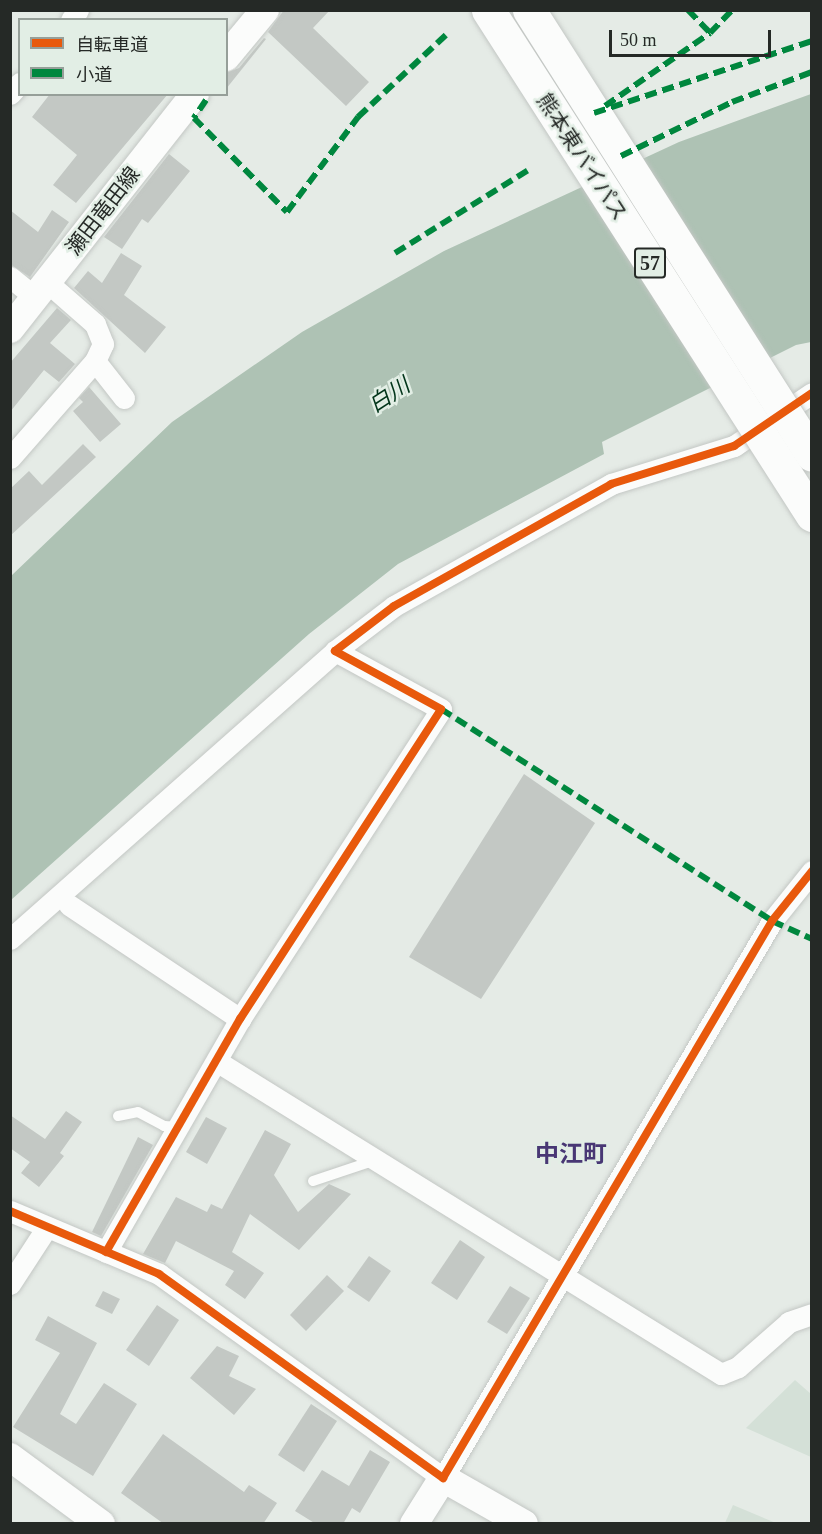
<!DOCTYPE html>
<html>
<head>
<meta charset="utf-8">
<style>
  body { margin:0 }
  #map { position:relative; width:822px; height:1534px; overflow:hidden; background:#e5ebe6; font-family:"Times New Roman","Noto Sans JP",serif }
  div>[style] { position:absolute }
  .built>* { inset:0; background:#d4e0d7 }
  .water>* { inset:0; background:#aec2b4 }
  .building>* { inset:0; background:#c3c8c4 }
  .roads { filter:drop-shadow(0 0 2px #c3c7c4) drop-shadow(0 0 2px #c3c7c4) }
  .service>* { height:10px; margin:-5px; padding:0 5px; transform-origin:5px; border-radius:5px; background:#fbfcfb }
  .minor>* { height:21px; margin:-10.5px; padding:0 10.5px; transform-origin:10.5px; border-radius:10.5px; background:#fbfcfb }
  .secondary>* { height:28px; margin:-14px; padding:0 14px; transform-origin:14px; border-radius:14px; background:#fbfcfb }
  .bridges { filter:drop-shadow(0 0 2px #c3c7c4) drop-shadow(0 0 2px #c3c7c4) }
  .trunk-bridge>* { height:33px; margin:-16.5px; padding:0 16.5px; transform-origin:16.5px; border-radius:16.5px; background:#fbfcfb }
  .quiet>* { height:6px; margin-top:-3px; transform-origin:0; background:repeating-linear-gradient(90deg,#00873e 0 12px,transparent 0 18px) }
  .cycleway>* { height:8px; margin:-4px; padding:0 4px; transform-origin:4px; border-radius:4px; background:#e8590c }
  span { translate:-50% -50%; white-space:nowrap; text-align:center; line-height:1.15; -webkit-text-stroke:5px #e2eee5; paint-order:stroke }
  .shield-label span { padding:2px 4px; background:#e2eee5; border:2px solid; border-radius:4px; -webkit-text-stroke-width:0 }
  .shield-label { font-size:20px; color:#252926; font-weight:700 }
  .street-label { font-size:21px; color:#252926 }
  .water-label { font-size:22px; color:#02351a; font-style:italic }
  .quarter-label { font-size:24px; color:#483774; font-weight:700 }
  .frame { position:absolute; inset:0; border:12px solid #252926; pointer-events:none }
  .legend { position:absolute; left:18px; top:18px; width:210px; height:78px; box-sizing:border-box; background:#e2eee5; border:2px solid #969f99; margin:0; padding:8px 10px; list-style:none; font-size:18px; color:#252926 }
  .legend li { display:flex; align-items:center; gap:12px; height:30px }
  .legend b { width:30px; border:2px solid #969f99 }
  .scale { position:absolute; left:609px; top:30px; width:162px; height:27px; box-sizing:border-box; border:3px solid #252926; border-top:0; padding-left:8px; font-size:18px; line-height:21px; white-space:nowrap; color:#252926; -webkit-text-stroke:4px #e2eee5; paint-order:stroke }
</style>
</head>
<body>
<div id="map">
  <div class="built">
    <div style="clip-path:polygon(795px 1380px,811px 1394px,811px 1457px,746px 1428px)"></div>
    <div style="clip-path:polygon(733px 1505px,776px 1523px,725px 1523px)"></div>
  </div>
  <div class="water">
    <div style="clip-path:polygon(811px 94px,811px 342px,796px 345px,602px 442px,604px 454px,398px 564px,309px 634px,11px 900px,11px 576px,172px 422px,302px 332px,444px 251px,679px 142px)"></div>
  </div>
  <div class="building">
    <div style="clip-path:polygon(284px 10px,330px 10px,313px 28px,369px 82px,346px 106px,268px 32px)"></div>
    <div style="clip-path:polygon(264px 38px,266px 39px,226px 89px,226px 73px,239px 68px)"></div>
    <div style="clip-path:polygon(50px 94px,168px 94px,76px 203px,53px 185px,77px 155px,32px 117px)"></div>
    <div style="clip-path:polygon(169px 154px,190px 171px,148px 223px,142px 219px,122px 249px,104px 237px)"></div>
    <div style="clip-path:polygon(10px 210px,38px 232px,52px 210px,69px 222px,30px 277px,10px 264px)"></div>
    <div style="clip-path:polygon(121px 253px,142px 266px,124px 295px,166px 327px,145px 353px,74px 288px,88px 271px,102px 283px)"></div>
    <div style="clip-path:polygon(57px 308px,71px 320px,50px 343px,75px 364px,59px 382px,44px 370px,10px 412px,10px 363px)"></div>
    <div style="clip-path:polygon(89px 387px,121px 424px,100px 442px,73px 411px,83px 402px,79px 398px)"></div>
    <div style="clip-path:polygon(83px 444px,96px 457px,10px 536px,10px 489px,29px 471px,42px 485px)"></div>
    <div style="clip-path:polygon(524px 774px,595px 823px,481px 999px,409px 957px)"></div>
    <div style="clip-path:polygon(66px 1111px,82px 1122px,60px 1153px,64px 1156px,39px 1187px,21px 1173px,30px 1162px,10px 1148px,10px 1115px,45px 1139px)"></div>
    <div style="clip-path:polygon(206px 1117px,227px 1128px,207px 1164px,186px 1152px)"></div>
    <div style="clip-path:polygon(265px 1130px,291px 1144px,274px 1175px,298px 1212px,329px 1184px,351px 1194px,299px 1250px,250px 1214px,232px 1252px,264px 1273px,245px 1299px,225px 1285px,234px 1271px,176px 1241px,165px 1263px,143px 1254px,176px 1197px,207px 1212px,211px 1204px,222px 1209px)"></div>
    <div style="clip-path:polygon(138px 1137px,153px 1145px,101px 1236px,92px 1232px)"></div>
    <div style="clip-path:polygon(460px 1240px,485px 1257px,457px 1300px,431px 1283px)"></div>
    <div style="clip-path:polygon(369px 1256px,391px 1271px,369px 1302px,347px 1287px)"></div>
    <div style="clip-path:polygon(327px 1275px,344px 1291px,306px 1331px,290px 1315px)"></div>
    <div style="clip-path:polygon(510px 1286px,530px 1298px,507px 1334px,487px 1322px)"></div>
    <div style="clip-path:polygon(103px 1291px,120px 1299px,112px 1314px,95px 1306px)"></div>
    <div style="clip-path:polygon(157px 1305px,179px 1320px,149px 1366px,126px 1350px)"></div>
    <div style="clip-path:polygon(48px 1316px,97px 1343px,60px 1414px,76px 1424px,104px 1383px,137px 1404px,93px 1476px,13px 1427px,60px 1353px,35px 1340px)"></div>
    <div style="clip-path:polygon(217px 1346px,239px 1356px,229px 1376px,256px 1389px,234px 1415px,190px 1378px)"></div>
    <div style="clip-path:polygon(311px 1404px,337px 1421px,304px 1472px,278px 1455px)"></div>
    <div style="clip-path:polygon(163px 1434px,244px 1492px,249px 1485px,277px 1503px,263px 1524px,164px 1524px,121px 1493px)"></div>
    <div style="clip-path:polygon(370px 1450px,390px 1462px,360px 1513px,352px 1508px,343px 1524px,316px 1524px,295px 1511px,322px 1470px,349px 1486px)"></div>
  </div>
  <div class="roads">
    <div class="service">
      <div style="left:118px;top:1116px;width:20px;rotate:-11deg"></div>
      <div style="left:138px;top:1112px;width:30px;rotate:28deg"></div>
      <div style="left:164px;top:1126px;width:15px;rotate:4deg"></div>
      <div style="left:313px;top:1181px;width:63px;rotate:-18.4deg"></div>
    </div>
    <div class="minor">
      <div style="left:71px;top:20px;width:12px;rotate:-55deg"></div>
      <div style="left:10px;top:94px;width:15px;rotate:-48deg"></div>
      <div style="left:10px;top:277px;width:32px;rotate:39deg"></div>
      <div style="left:95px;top:361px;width:47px;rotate:51.9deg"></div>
      <div style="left:10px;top:458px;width:129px;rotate:-48.8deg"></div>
      <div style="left:95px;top:361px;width:19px;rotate:-65deg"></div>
      <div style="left:103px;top:344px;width:22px;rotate:-112deg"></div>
      <div style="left:95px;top:324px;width:64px;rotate:-138.8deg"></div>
      <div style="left:69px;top:905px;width:206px;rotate:33.7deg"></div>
      <div style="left:10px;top:939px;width:434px;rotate:-41.5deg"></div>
      <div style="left:218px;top:1062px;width:592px;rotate:31.81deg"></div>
      <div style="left:721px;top:1374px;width:18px;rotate:-22deg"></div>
      <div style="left:738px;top:1367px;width:68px;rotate:-41.4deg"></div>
      <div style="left:789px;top:1322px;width:24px;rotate:-19deg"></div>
      <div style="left:10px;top:1211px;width:162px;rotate:22.9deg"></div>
      <div style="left:159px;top:1274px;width:350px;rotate:35.7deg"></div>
      <div style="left:443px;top:1478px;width:647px;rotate:-59.43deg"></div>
      <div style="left:772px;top:921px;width:64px;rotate:-51.3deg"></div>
      <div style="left:106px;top:1252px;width:269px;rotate:-60.1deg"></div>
      <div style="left:240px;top:1019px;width:369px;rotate:-57deg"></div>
      <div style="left:441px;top:709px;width:121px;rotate:-151.3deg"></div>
      <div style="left:335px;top:651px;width:74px;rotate:-37.3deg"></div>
      <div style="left:394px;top:606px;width:249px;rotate:-29.3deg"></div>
      <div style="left:611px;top:484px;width:129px;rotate:-17.2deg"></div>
      <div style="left:734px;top:446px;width:94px;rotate:-34.2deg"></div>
      <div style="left:10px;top:1284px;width:68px;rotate:-57deg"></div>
    </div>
    <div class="secondary">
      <div style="left:226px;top:57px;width:61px;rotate:-50.3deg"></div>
      <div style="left:10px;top:329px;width:299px;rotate:-51.8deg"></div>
      <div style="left:10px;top:1457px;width:113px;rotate:36.4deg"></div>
      <div style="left:414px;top:1524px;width:54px;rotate:-57.8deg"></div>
      <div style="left:443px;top:1478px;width:93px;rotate:29.6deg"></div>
    </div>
  </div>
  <div class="bridges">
    <div class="trunk-bridge">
      <div style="left:488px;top:10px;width:600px;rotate:57.32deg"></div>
      <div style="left:529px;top:10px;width:527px;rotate:57.55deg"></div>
    </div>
  </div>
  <div class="quiet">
    <div style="left:688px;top:10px;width:32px;rotate:46deg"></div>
    <div style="left:206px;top:100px;width:22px;rotate:124deg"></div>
    <div style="left:194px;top:118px;width:132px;rotate:45.3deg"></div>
    <div style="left:287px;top:212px;width:119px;rotate:-53.2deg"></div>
    <div style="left:358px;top:117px;width:122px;rotate:-43deg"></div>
    <div style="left:605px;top:106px;width:128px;rotate:-34.8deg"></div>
    <div style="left:710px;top:33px;width:32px;rotate:-46deg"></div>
    <div style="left:594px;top:113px;width:230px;rotate:-18.3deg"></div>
    <div style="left:621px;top:156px;width:123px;rotate:-25.9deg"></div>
    <div style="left:732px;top:102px;width:85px;rotate:-20.6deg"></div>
    <div style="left:395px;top:253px;width:159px;rotate:-31.9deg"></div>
    <div style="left:441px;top:709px;width:393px;rotate:32.6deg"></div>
    <div style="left:772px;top:921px;width:44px;rotate:24.2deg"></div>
  </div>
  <div class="cycleway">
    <div style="left:10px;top:1211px;width:162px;rotate:22.9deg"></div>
    <div style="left:159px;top:1274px;width:350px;rotate:35.7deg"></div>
    <div style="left:443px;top:1478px;width:647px;rotate:-59.43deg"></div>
    <div style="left:772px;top:921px;width:64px;rotate:-51.3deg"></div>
    <div style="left:106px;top:1252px;width:269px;rotate:-60.1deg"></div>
    <div style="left:240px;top:1019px;width:369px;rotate:-57deg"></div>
    <div style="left:441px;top:709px;width:121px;rotate:-151.3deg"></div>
    <div style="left:335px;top:651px;width:74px;rotate:-37.3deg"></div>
    <div style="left:394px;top:606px;width:249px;rotate:-29.3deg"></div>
    <div style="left:611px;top:484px;width:129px;rotate:-17.2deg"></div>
    <div style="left:734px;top:446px;width:94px;rotate:-34.2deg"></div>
  </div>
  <div class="shield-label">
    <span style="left:650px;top:263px">57</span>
  </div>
  <div class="street-label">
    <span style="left:582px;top:157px;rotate:57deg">熊本東バイパス</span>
    <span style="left:103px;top:211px;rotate:-52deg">瀬田竜田線</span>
  </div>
  <div class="water-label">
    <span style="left:389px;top:395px;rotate:-33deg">白川</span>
  </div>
  <div class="quarter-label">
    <span style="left:571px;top:1155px">中江町</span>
  </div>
  <div class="frame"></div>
  <ul class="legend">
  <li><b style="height:8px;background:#e8590c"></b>自転車道</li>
  <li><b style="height:8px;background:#00873e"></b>小道</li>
  </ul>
  <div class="scale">50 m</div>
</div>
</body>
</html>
